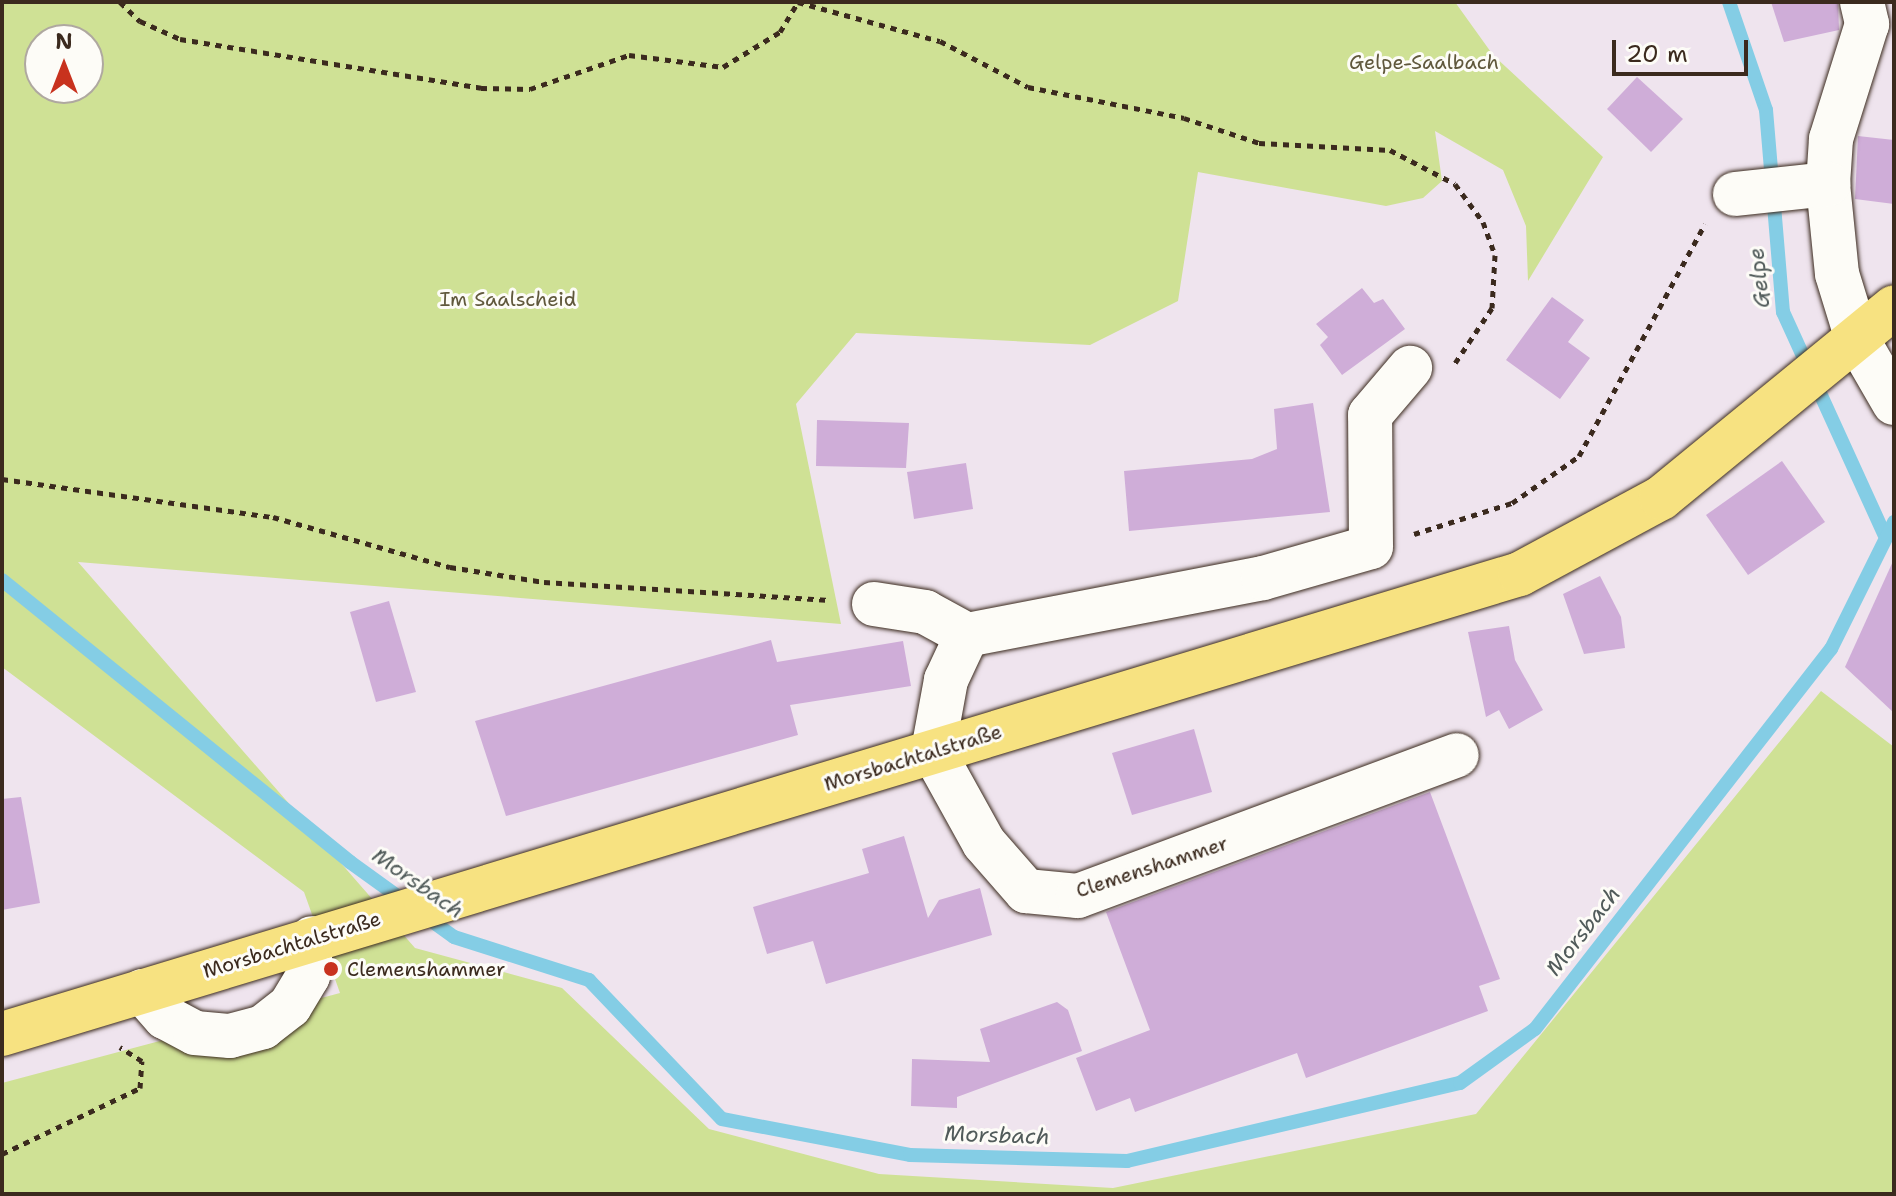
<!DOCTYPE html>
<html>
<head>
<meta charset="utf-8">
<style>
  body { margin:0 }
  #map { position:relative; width:1896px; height:1196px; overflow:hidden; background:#efe4ee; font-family:"Shantell Sans",sans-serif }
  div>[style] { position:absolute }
  .green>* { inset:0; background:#cfe195 }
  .stream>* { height:14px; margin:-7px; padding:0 7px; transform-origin:7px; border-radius:7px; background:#84cde5 }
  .building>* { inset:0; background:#cfadd8 }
  .path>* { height:5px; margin-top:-2.5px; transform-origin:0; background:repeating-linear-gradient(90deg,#3b2a1e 0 6px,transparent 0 12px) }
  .roads { filter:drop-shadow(0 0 2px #3b2a1e) drop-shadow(0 0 2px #3b2a1e) }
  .minor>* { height:44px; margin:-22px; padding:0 22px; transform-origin:22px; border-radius:22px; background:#fdfcf7 }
  .major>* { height:44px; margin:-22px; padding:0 22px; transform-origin:22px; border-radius:22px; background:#f7e281 }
  .dots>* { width:22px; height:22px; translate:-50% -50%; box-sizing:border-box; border:4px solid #fdfcf7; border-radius:50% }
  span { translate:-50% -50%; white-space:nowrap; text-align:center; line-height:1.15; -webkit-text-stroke:6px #fdfcf7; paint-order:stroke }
  .park-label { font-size:20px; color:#60583c }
  .street-label { font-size:20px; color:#3b2a1e }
  .poi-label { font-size:20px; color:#3b2a1e }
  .left { translate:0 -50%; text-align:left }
  .water-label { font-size:22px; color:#515b5a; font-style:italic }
  .frame { position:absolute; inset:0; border:4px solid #3b2a1e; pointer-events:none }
  .north { position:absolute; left:24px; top:24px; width:80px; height:80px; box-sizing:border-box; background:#fdfcf7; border:2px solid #afa8a0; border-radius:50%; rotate:0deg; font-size:22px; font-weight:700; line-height:32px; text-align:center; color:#3b2a1e }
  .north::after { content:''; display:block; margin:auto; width:28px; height:36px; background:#c8321e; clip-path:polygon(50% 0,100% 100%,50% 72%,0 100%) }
  .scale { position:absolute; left:1612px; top:40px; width:136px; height:36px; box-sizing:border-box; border:4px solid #3b2a1e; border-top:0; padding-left:10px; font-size:24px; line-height:28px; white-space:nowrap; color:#3b2a1e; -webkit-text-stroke:6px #fdfcf7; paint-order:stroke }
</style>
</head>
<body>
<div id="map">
  <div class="green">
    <div style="clip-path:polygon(evenodd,2px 2px,1455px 2px,1493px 55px,1603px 157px,1528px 281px,1526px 226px,1503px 170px,1435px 131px,1442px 181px,1423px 198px,1386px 206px,1198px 172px,1178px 301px,1090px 345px,856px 333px,796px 404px,841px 624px,78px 562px,415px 948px,562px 988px,709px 1129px,879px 1174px,1113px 1188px,1476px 1114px,1821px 691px,1894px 747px,1894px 1194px,2px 1194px,2px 1083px,340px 993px,304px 892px,2px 667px,2px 2px,40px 40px,88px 40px,88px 88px,40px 88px,40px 40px)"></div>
  </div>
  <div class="stream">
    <div style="left:1729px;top:2px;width:114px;rotate:71.1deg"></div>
    <div style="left:1766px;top:110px;width:203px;rotate:85.2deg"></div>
    <div style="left:1783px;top:312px;width:244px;rotate:65.5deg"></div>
    <div style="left:2px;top:580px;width:448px;rotate:39deg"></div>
    <div style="left:350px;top:862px;width:128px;rotate:35.8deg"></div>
    <div style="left:454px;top:937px;width:142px;rotate:17.7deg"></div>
    <div style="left:589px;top:980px;width:192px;rotate:46.3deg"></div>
    <div style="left:722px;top:1119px;width:191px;rotate:10.8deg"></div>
    <div style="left:910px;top:1155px;width:217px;rotate:1.6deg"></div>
    <div style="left:1127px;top:1161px;width:342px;rotate:-13.2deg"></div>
    <div style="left:1460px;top:1083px;width:92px;rotate:-35.8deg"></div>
    <div style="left:1535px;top:1029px;width:482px;rotate:-52.1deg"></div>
    <div style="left:1831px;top:649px;width:142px;rotate:-63.6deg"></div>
  </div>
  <div class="building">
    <div style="clip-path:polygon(1771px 2px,1838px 2px,1839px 30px,1784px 42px)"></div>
    <div style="clip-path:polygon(1637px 77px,1683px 119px,1651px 152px,1607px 109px)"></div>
    <div style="clip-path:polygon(1858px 136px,1894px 140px,1894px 204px,1855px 199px)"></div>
    <div style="clip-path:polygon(1362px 288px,1374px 303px,1383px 299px,1405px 329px,1342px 375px,1320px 345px,1328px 337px,1316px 324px)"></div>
    <div style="clip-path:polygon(1552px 297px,1584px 320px,1568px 342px,1590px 358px,1560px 399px,1506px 360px)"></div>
    <div style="clip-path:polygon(1313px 403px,1330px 512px,1129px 531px,1124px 471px,1252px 459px,1277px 449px,1274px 409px)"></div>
    <div style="clip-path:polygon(817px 420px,909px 423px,906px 468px,816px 466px)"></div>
    <div style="clip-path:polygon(1782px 461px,1825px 522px,1748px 575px,1706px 515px)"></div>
    <div style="clip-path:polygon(966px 463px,973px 509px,914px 519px,907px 472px)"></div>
    <div style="clip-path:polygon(1894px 559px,1894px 713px,1845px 667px)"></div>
    <div style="clip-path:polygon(1600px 576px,1621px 617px,1625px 648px,1584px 654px,1563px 594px)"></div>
    <div style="clip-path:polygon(389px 601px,416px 692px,376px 702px,350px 612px)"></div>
    <div style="clip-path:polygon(1509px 626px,1515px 660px,1543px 710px,1509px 729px,1499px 710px,1486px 717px,1468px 632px)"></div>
    <div style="clip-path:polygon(771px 640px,777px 662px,903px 641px,911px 686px,790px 705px,798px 735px,506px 816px,475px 721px)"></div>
    <div style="clip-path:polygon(1194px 729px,1212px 792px,1132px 815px,1112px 753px)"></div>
    <div style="clip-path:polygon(1430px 792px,1500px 979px,1479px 986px,1488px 1011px,1306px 1078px,1297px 1053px,1135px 1112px,1130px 1098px,1096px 1111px,1076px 1058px,1150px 1030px,1106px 912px)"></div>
    <div style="clip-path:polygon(21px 797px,40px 903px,2px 910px,2px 799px)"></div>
    <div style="clip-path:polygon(904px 836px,928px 918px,939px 900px,980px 888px,992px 935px,826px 984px,813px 941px,767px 954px,753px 907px,869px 873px,862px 849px)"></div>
    <div style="clip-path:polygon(1057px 1002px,1068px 1010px,1082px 1051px,957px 1097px,957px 1108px,911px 1106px,912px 1059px,990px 1062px,980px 1029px)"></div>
  </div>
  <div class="path">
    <div style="left:120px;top:2px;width:28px;rotate:44deg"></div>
    <div style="left:140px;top:21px;width:44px;rotate:24.2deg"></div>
    <div style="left:180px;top:39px;width:305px;rotate:9.2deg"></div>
    <div style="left:481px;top:88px;width:49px;rotate:1.2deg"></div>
    <div style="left:530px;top:89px;width:105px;rotate:-19deg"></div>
    <div style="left:629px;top:55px;width:95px;rotate:7.3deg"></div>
    <div style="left:723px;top:67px;width:67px;rotate:-31.6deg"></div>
    <div style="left:780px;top:32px;width:35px;rotate:-59deg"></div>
    <div style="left:798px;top:2px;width:147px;rotate:15.4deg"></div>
    <div style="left:940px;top:41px;width:99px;rotate:27.6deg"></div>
    <div style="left:1028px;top:87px;width:159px;rotate:11.2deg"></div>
    <div style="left:1184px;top:118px;width:79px;rotate:18.4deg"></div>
    <div style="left:1259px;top:143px;width:131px;rotate:3.1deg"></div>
    <div style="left:1390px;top:150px;width:73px;rotate:27.6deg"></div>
    <div style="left:1455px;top:184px;width:47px;rotate:53.6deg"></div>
    <div style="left:1483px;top:222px;width:35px;rotate:70deg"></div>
    <div style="left:1495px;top:255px;width:53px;rotate:93.2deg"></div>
    <div style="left:1492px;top:308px;width:66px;rotate:123.9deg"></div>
    <div style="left:2px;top:479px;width:274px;rotate:8deg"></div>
    <div style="left:273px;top:517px;width:184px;rotate:15.8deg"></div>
    <div style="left:450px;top:567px;width:95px;rotate:9.1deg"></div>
    <div style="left:544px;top:582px;width:286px;rotate:3.6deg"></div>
    <div style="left:1414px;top:534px;width:103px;rotate:-17.6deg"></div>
    <div style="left:1512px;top:503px;width:82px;rotate:-35deg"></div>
    <div style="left:1579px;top:456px;width:264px;rotate:-61.5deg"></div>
    <div style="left:2px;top:1154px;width:153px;rotate:-25.6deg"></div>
    <div style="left:140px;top:1088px;width:27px;rotate:-86deg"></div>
    <div style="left:142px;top:1061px;width:26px;rotate:-148deg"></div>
  </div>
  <div class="roads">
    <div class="minor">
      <div style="left:1862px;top:2px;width:23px;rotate:77deg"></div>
      <div style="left:1867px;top:24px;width:121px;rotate:107.4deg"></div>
      <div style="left:1831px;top:139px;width:45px;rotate:93.8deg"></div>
      <div style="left:1828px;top:184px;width:90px;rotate:84.3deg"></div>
      <div style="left:1837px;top:274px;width:68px;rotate:72.9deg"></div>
      <div style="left:1857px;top:339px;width:74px;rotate:60deg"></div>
      <div style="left:1735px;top:194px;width:94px;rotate:-6.1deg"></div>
      <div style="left:874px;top:604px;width:52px;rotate:8.9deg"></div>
      <div style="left:925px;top:612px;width:48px;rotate:28.7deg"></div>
      <div style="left:967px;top:635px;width:301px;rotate:-10.9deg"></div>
      <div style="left:1263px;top:578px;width:112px;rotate:-16deg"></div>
      <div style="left:1371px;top:547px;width:132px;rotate:-90.4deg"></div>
      <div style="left:1370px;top:415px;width:62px;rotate:-49.6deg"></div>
      <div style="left:967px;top:635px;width:50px;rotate:115deg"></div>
      <div style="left:946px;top:680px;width:72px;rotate:100.4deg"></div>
      <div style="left:933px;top:751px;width:105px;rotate:61deg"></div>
      <div style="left:984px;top:843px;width:64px;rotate:48.8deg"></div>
      <div style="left:1026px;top:891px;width:52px;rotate:5.5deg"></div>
      <div style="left:1078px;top:896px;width:404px;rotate:-20.4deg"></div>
      <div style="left:142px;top:991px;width:35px;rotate:49deg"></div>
      <div style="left:165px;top:1017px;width:34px;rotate:28deg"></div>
      <div style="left:195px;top:1033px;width:35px;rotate:5deg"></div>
      <div style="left:230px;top:1036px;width:34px;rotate:-15deg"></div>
      <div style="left:263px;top:1027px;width:34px;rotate:-38deg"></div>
      <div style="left:290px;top:1006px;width:35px;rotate:-59deg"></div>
      <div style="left:308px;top:976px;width:38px;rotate:-84deg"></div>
    </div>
    <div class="major">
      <div style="left:2px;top:1034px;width:1586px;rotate:-16.86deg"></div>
      <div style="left:1520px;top:574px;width:160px;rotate:-28.3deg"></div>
      <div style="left:1661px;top:498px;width:301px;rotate:-39.3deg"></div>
    </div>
  </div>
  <div class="dots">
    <div style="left:331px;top:969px;background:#c8321e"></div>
  </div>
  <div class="park-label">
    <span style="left:1424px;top:62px">Gelpe-Saalbach</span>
    <span style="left:508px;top:299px">Im Saalscheid</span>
  </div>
  <div class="street-label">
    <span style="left:913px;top:758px;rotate:-17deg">Morsbachtalstraße</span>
    <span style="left:1152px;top:867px;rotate:-18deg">Clemenshammer</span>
    <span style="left:292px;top:945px;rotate:-17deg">Morsbachtalstraße</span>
  </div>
  <div class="poi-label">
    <span class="left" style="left:347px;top:969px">Clemenshammer</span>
  </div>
  <div class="water-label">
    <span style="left:1759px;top:278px;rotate:-96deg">Gelpe</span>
    <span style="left:418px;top:883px;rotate:35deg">Morsbach</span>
    <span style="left:1583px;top:931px;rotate:-52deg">Morsbach</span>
    <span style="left:997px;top:1135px;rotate:2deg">Morsbach</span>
  </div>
  <div class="frame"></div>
  <div class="north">N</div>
  <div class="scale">20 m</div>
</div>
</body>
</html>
